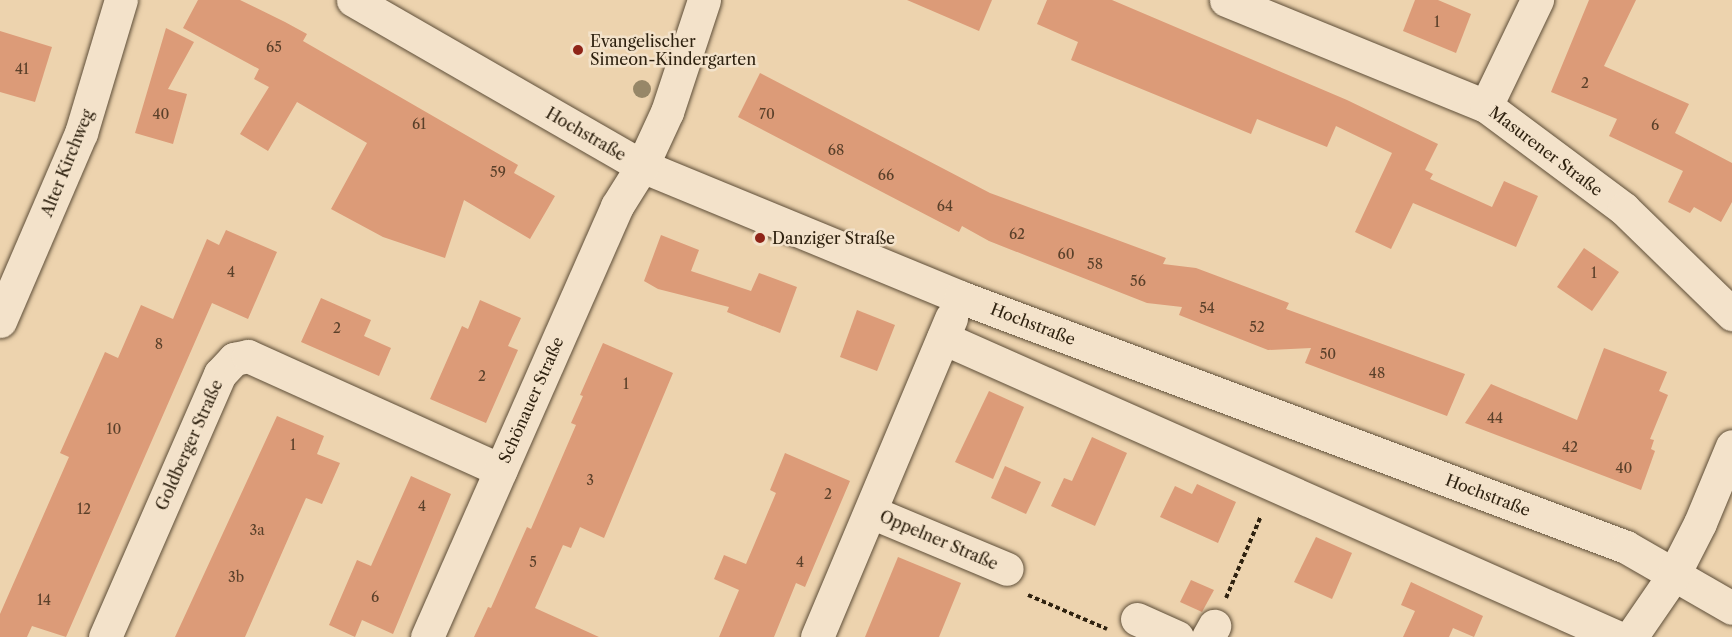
<!DOCTYPE html>
<html>
<head>
<meta charset="utf-8">
<style>
  body { margin:0 }
  #map { position:relative; width:1732px; height:637px; overflow:hidden; background:#edd3ae; font-family:"Libre Caslon Text",serif }
  div>[style] { position:absolute }
  .building>* { inset:0; background:#dc9b78 }
  .path>* { height:4px; margin-top:-2px; transform-origin:0; background:repeating-linear-gradient(90deg,#2f2210 0 4.5px,transparent 0 7.5px) }
  .roads { filter:drop-shadow(0 0 2px #5e4e38) drop-shadow(0 0 2px #5e4e38) }
  .minor>* { height:33px; margin:-16.5px; padding:0 16.5px; transform-origin:16.5px; border-radius:16.5px; background:#f3e2ca }
  .trees>* { width:18px; height:18px; margin:-9px; border-radius:50%; background:#978768 }
  .dots>* { width:16px; height:16px; translate:-50% -50%; box-sizing:border-box; border:3px solid #f3e2ca; border-radius:50% }
  span { translate:-50% -50%; white-space:nowrap; text-align:center; line-height:1.15; -webkit-text-stroke:5px #f3e2ca; paint-order:stroke }
  .number-label { font-size:14px; color:#5a402a }
  .number-label span { -webkit-text-stroke-width:0 }
  .poi-label { font-size:16px; color:#2f2210 }
  .left { translate:0 -50%; text-align:left }
  .street-label { font-size:16px; color:#2f2210 }
</style>
</head>
<body>
<div id="map">
  <div class="building">
    <div style="clip-path:polygon(198px 0,240px 0,285px 22px,307px 34px,303px 41px,518px 165px,514px 173px,555px 196px,530px 239px,464px 200px,445px 258px,383px 237px,331px 209px,367px 143px,297px 102px,268px 151px,240px 134px,269px 87px,254px 79px,259px 69px,183px 28px)"></div>
    <div style="clip-path:polygon(907px 0,992px 0,979px 31px)"></div>
    <div style="clip-path:polygon(1047px 0,1112px 0,1347px 100px,1438px 144px,1425px 170px,1433px 174px,1430px 179px,1492px 207px,1504px 181px,1538px 196px,1516px 247px,1413px 203px,1391px 249px,1355px 232px,1392px 153px,1336px 126px,1327px 147px,1257px 119px,1251px 134px,1071px 60px,1078px 42px,1037px 24px)"></div>
    <div style="clip-path:polygon(1415px 0,1438px 0,1471px 14px,1456px 53px,1403px 31px)"></div>
    <div style="clip-path:polygon(1589px 0,1636px 0,1604px 66px,1689px 104px,1675px 133px,1732px 163px,1732px 202px,1721px 222px,1694px 207px,1690px 213px,1668px 202px,1683px 171px,1609px 136px,1617px 119px,1551px 92px)"></div>
    <div style="clip-path:polygon(166px 28px,194px 42px,168px 89px,187px 94px,173px 144px,135px 133px)"></div>
    <div style="clip-path:polygon(0 31px,52px 47px,35px 102px,0 92px)"></div>
    <div style="clip-path:polygon(760px 73px,990px 193px,1166px 258px,1163px 264px,1196px 268px,1289px 303px,1286px 309px,1465px 374px,1447px 416px,1305px 363px,1311px 348px,1268px 350px,1179px 315px,1182px 307px,1147px 303px,989px 241px,962px 226px,959px 232px,738px 117px)"></div>
    <div style="clip-path:polygon(226px 230px,277px 252px,248px 319px,212px 303px,66px 637px,32px 626px,27px 637px,0 637px,0 614px,69px 457px,60px 453px,105px 352px,118px 358px,141px 305px,173px 319px,207px 239px,219px 245px)"></div>
    <div style="clip-path:polygon(661px 235px,699px 250px,691px 271px,751px 291px,759px 273px,797px 287px,780px 333px,727px 312px,729px 307px,658px 289px,644px 281px)"></div>
    <div style="clip-path:polygon(1584px 248px,1619px 272px,1592px 311px,1557px 287px)"></div>
    <div style="clip-path:polygon(321px 298px,371px 320px,364px 336px,391px 348px,379px 376px,301px 342px)"></div>
    <div style="clip-path:polygon(480px 300px,521px 318px,508px 346px,518px 350px,486px 423px,430px 399px,462px 326px,468px 329px)"></div>
    <div style="clip-path:polygon(857px 310px,895px 325px,877px 371px,840px 357px)"></div>
    <div style="clip-path:polygon(603px 343px,673px 373px,604px 538px,580px 527px,571px 548px,563px 545px,535px 608px,599px 637px,474px 637px,488px 607px,491px 608px,527px 527px,531px 529px,576px 425px,571px 423px,583px 396px,580px 395px)"></div>
    <div style="clip-path:polygon(1604px 348px,1667px 372px,1659px 391px,1668px 395px,1650px 439px,1654px 440px,1651px 449px,1655px 451px,1641px 490px,1465px 423px,1491px 384px,1577px 420px)"></div>
    <div style="clip-path:polygon(989px 391px,1024px 407px,993px 479px,955px 462px)"></div>
    <div style="clip-path:polygon(277px 416px,324px 436px,317px 454px,340px 463px,322px 504px,306px 498px,245px 637px,175px 637px)"></div>
    <div style="clip-path:polygon(1092px 437px,1127px 453px,1095px 526px,1051px 506px,1064px 478px,1072px 481px)"></div>
    <div style="clip-path:polygon(785px 453px,850px 481px,805px 587px,796px 583px,774px 637px,719px 637px,739px 590px,714px 579px,724px 555px,746px 564px,776px 493px,770px 490px)"></div>
    <div style="clip-path:polygon(1005px 466px,1041px 482px,1026px 514px,991px 498px)"></div>
    <div style="clip-path:polygon(411px 476px,451px 494px,393px 634px,362px 620px,355px 637px,329px 625px,357px 560px,371px 566px)"></div>
    <div style="clip-path:polygon(1197px 484px,1236px 502px,1218px 543px,1160px 517px,1175px 486px,1192px 494px)"></div>
    <div style="clip-path:polygon(1316px 537px,1352px 553px,1332px 599px,1294px 582px)"></div>
    <div style="clip-path:polygon(898px 557px,961px 583px,939px 637px,865px 637px)"></div>
    <div style="clip-path:polygon(1191px 580px,1214px 590px,1202px 612px,1180px 602px)"></div>
    <div style="clip-path:polygon(1411px 582px,1483px 616px,1474px 637px,1453px 628px,1449px 637px,1403px 637px,1415px 611px,1401px 605px)"></div>
  </div>
  <div class="path">
    <div style="left:1028px;top:595px;width:86px;rotate:23.3deg"></div>
    <div style="left:1226px;top:598px;width:89px;rotate:-66.9deg"></div>
  </div>
  <div class="roads">
    <div class="minor">
      <div style="left:353px;top:0;width:333px;rotate:29.9deg"></div>
      <div style="left:642px;top:166px;width:344px;rotate:22.4deg"></div>
      <div style="left:960px;top:297px;width:711px;rotate:20.57deg"></div>
      <div style="left:1626px;top:547px;width:122px;rotate:29.9deg"></div>
      <div style="left:1226px;top:0;width:281px;rotate:22.2deg"></div>
      <div style="left:1486px;top:106px;width:172px;rotate:36.7deg"></div>
      <div style="left:1624px;top:209px;width:151px;rotate:44.2deg"></div>
      <div style="left:1486px;top:106px;width:118px;rotate:-64.3deg"></div>
      <div style="left:0;top:321px;width:205px;rotate:-66.7deg"></div>
      <div style="left:81px;top:133px;width:139px;rotate:-73.3deg"></div>
      <div style="left:943px;top:338px;width:737px;rotate:23.92deg"></div>
      <div style="left:871px;top:512px;width:147px;rotate:22.7deg"></div>
      <div style="left:1137px;top:619px;width:44px;rotate:24.2deg"></div>
      <div style="left:105px;top:637px;width:287px;rotate:-66.4deg"></div>
      <div style="left:220px;top:374px;width:21px;rotate:-47deg"></div>
      <div style="left:234px;top:359px;width:14px;rotate:-12deg"></div>
      <div style="left:248px;top:356px;width:277px;rotate:24.3deg"></div>
      <div style="left:427px;top:637px;width:471px;rotate:-66.2deg"></div>
      <div style="left:617px;top:206px;width:47px;rotate:-58deg"></div>
      <div style="left:642px;top:166px;width:60px;rotate:-65.2deg"></div>
      <div style="left:667px;top:112px;width:118px;rotate:-71.7deg"></div>
      <div style="left:817px;top:637px;width:346px;rotate:-67.2deg"></div>
      <div style="left:1208px;top:637px;width:13px;rotate:-61deg"></div>
      <div style="left:1631px;top:637px;width:74px;rotate:-55.5deg"></div>
      <div style="left:1673px;top:576px;width:59px;rotate:-63deg"></div>
      <div style="left:1700px;top:523px;width:83px;rotate:-67.4deg"></div>
    </div>
  </div>
  <div class="trees">
    <div style="left:642px;top:89px"></div>
  </div>
  <div class="dots">
    <div style="left:578px;top:50px;background:#8f2418"></div>
    <div style="left:760px;top:238px;background:#8f2418"></div>
  </div>
  <div class="number-label">
    <span style="left:1437px;top:22px">1</span>
    <span style="left:274px;top:47px">65</span>
    <span style="left:22px;top:69px">41</span>
    <span style="left:1585px;top:83px">2</span>
    <span style="left:161px;top:114px">40</span>
    <span style="left:767px;top:114px">70</span>
    <span style="left:419px;top:124px">61</span>
    <span style="left:1655px;top:125px">6</span>
    <span style="left:836px;top:150px">68</span>
    <span style="left:498px;top:172px">59</span>
    <span style="left:886px;top:175px">66</span>
    <span style="left:945px;top:206px">64</span>
    <span style="left:1017px;top:234px">62</span>
    <span style="left:1066px;top:254px">60</span>
    <span style="left:1095px;top:264px">58</span>
    <span style="left:231px;top:272px">4</span>
    <span style="left:1594px;top:273px">1</span>
    <span style="left:1138px;top:281px">56</span>
    <span style="left:1207px;top:308px">54</span>
    <span style="left:1257px;top:327px">52</span>
    <span style="left:337px;top:328px">2</span>
    <span style="left:159px;top:344px">8</span>
    <span style="left:1328px;top:354px">50</span>
    <span style="left:1377px;top:373px">48</span>
    <span style="left:482px;top:376px">2</span>
    <span style="left:626px;top:384px">1</span>
    <span style="left:1495px;top:418px">44</span>
    <span style="left:114px;top:429px">10</span>
    <span style="left:293px;top:445px">1</span>
    <span style="left:1570px;top:447px">42</span>
    <span style="left:1624px;top:468px">40</span>
    <span style="left:590px;top:480px">3</span>
    <span style="left:828px;top:494px">2</span>
    <span style="left:422px;top:506px">4</span>
    <span style="left:84px;top:509px">12</span>
    <span style="left:257px;top:530px">3a</span>
    <span style="left:533px;top:562px">5</span>
    <span style="left:800px;top:562px">4</span>
    <span style="left:236px;top:577px">3b</span>
    <span style="left:375px;top:597px">6</span>
    <span style="left:44px;top:600px">14</span>
  </div>
  <div class="poi-label">
    <span class="left" style="left:590px;top:50px">Evangelischer<br>Simeon-Kindergarten</span>
    <span class="left" style="left:772px;top:238px">Danziger Straße</span>
  </div>
  <div class="street-label">
    <span style="left:586px;top:134px;rotate:30deg">Hochstraße</span>
    <span style="left:1546px;top:151px;rotate:37deg">Masurener Straße</span>
    <span style="left:67px;top:163px;rotate:-68deg">Alter Kirchweg</span>
    <span style="left:1033px;top:324px;rotate:21deg">Hochstraße</span>
    <span style="left:531px;top:400px;rotate:-66deg">Schönauer Straße</span>
    <span style="left:189px;top:445px;rotate:-66deg">Goldberger Straße</span>
    <span style="left:1488px;top:495px;rotate:21deg">Hochstraße</span>
    <span style="left:939px;top:540px;rotate:23deg">Oppelner Straße</span>
  </div>
</div>
</body>
</html>
